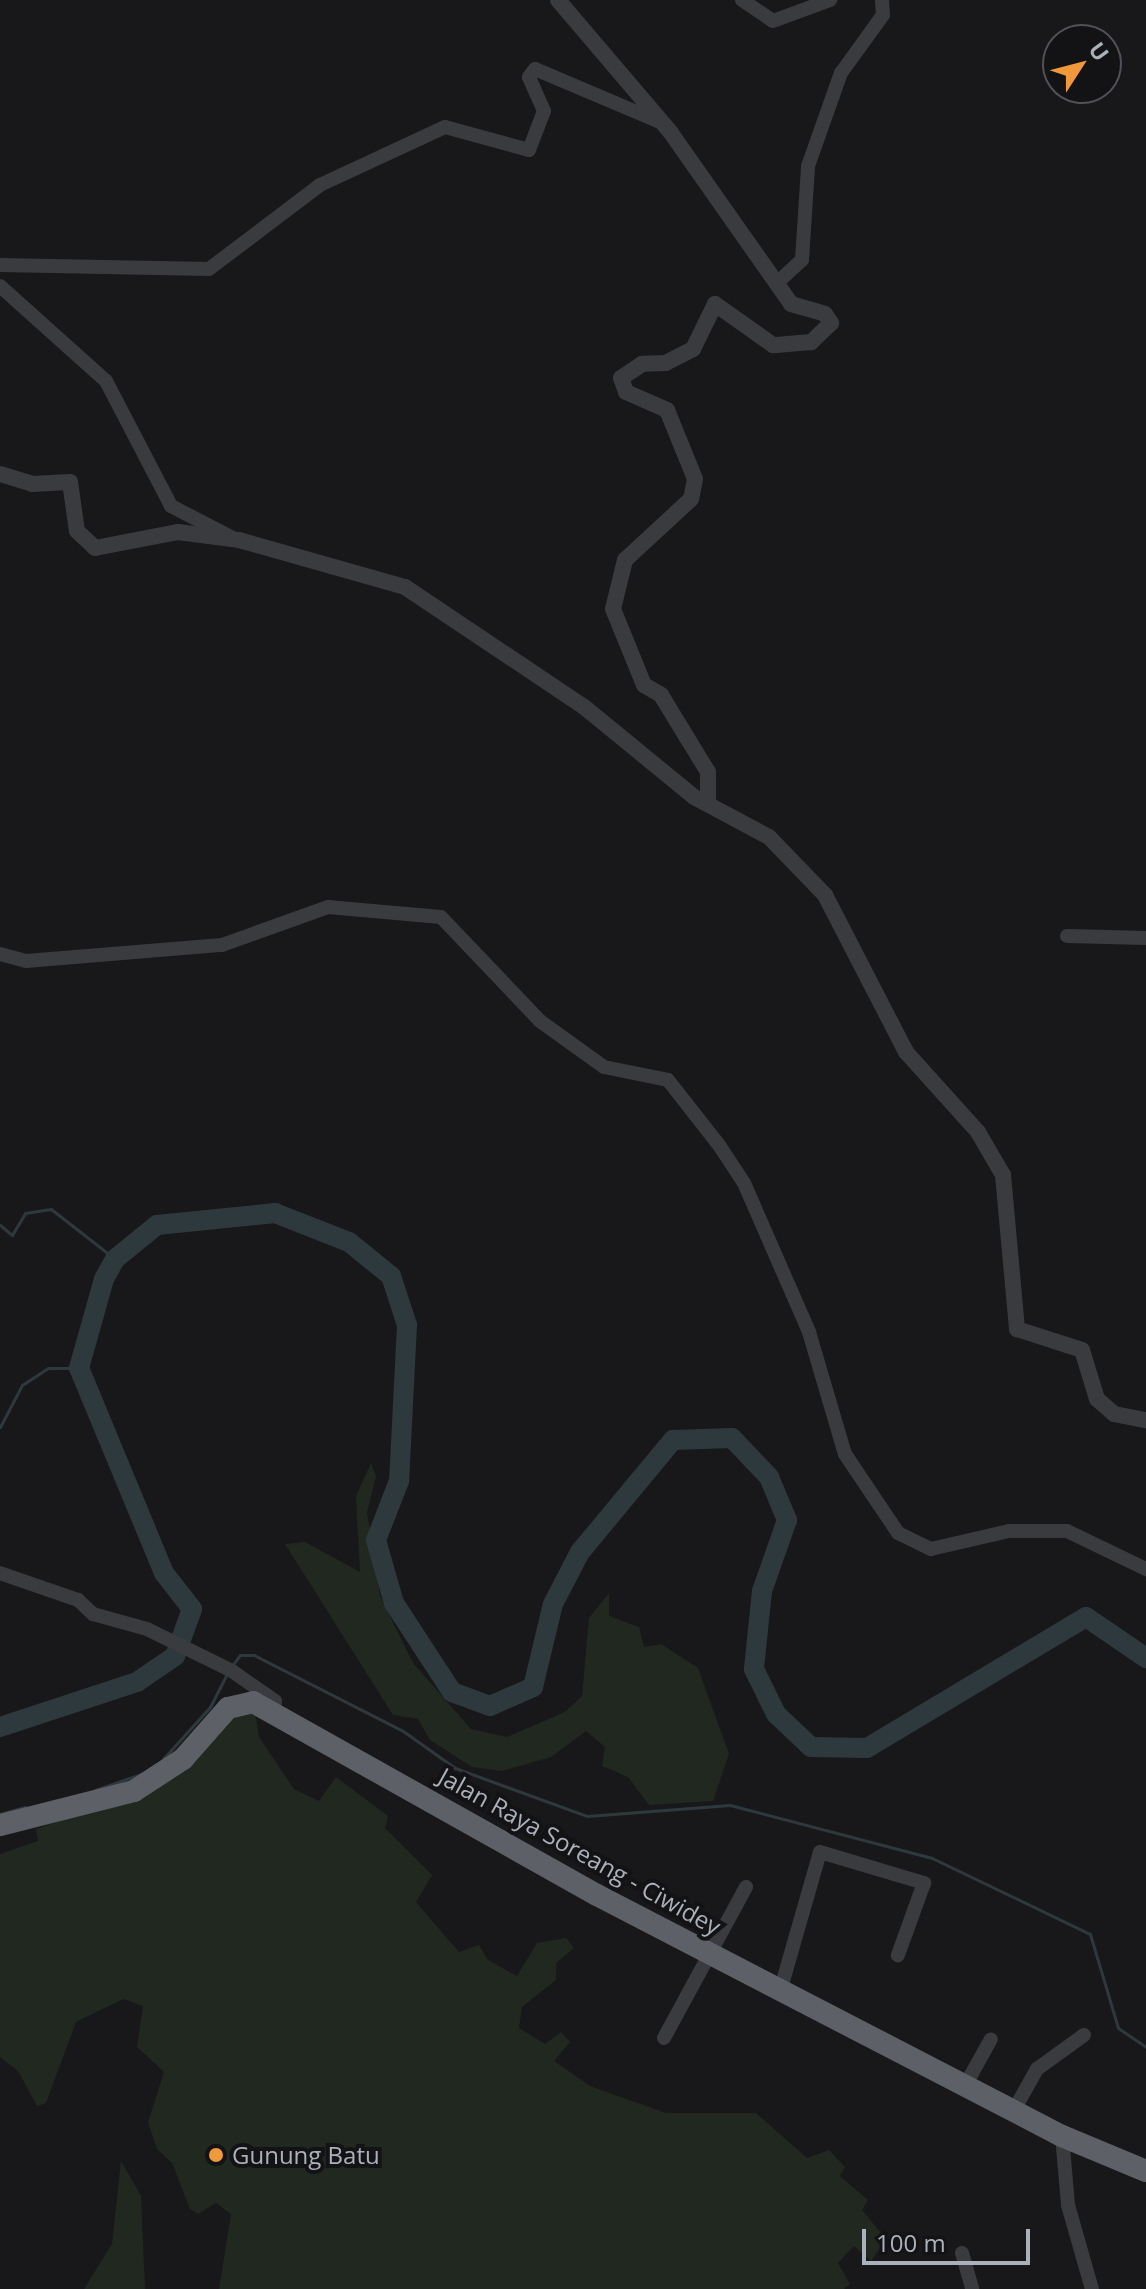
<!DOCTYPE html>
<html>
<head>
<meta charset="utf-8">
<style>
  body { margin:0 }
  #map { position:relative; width:1146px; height:2289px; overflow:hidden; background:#18181a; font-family:"Open Sans",sans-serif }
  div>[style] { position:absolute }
  .green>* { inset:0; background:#202820 }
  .stream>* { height:3px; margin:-1.5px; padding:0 1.5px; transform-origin:1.5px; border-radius:1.5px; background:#2e393e }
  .river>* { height:20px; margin:-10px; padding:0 10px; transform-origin:10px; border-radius:10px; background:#2e393e }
  .minor>* { height:14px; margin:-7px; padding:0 7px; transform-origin:7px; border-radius:7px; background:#393b3f }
  .tertiary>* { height:16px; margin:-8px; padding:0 8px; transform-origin:8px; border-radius:8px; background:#393b3f }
  .trunk>* { height:22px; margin:-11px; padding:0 11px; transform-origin:11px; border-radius:11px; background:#5d6167 }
  .dots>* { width:22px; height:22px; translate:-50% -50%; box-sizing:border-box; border:4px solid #131315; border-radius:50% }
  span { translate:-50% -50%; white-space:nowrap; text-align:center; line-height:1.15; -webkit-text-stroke:8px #131315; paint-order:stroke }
  .street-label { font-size:24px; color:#abb1ba }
  .poi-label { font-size:24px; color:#abb1ba }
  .left { translate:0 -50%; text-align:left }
  .north { position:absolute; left:1042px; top:24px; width:80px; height:80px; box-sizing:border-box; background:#131315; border:2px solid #505257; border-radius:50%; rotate:54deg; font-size:22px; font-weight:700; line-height:32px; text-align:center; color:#abb1ba }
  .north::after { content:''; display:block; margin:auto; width:28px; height:36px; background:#ef993c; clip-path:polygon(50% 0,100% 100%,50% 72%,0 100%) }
  .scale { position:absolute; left:862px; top:2229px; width:168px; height:36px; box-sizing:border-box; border:4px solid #abb1ba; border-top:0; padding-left:10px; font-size:24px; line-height:28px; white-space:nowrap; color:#abb1ba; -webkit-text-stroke:6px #131315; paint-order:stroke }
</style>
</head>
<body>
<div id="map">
  <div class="green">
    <div style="clip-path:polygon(371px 1463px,376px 1476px,367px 1512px,380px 1596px,413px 1663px,471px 1729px,507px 1737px,565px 1712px,582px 1696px,589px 1618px,609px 1593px,609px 1616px,639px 1627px,644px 1647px,661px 1644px,698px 1668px,729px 1754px,713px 1801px,649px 1805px,628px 1777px,602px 1766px,605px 1747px,586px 1731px,551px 1757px,502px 1771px,472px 1767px,430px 1740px,418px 1719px,393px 1715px,285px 1544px,305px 1542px,360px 1572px,356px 1496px)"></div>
    <div style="clip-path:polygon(254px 1706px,259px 1737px,294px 1789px,319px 1801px,336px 1777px,388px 1816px,385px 1828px,432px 1875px,416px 1902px,459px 1952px,479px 1945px,488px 1960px,517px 1976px,537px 1943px,566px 1938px,574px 1948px,556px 1963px,556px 1980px,522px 2007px,519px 2028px,545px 2044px,561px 2032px,570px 2042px,554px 2061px,590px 2086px,666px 2113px,756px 2113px,807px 2158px,829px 2150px,845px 2167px,840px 2176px,868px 2200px,862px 2210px,886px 2239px,871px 2261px,854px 2246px,838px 2263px,850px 2284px,844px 2289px,219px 2289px,231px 2214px,216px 2203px,198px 2214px,190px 2209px,172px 2163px,157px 2149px,148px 2122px,164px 2072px,137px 2047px,143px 2006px,123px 1999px,76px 2022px,46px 2103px,37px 2106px,18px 2071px,0 2057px,0 1854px,38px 1841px,36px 1829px,131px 1797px,227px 1716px)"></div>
    <div style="clip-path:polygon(121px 2161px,141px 2196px,145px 2289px,84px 2289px,112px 2244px)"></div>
  </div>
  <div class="stream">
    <div style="left:0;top:1225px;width:16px;rotate:40deg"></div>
    <div style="left:12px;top:1235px;width:26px;rotate:-59deg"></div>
    <div style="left:25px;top:1213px;width:26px;rotate:-9deg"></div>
    <div style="left:51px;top:1209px;width:81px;rotate:38deg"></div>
    <div style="left:0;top:1427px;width:47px;rotate:-62.4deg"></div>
    <div style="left:22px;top:1385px;width:31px;rotate:-33deg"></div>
    <div style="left:48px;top:1368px;width:31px"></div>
    <div style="left:231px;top:1667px;width:15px;rotate:-53deg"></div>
    <div style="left:240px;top:1655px;width:14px"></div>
    <div style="left:254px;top:1655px;width:167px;rotate:27deg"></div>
    <div style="left:403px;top:1731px;width:64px;rotate:35.4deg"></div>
    <div style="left:455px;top:1768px;width:140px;rotate:20deg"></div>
    <div style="left:587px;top:1816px;width:143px;rotate:-4.4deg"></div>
    <div style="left:730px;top:1805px;width:209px;rotate:14.7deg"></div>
    <div style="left:932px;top:1858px;width:175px;rotate:25.7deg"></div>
    <div style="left:1090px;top:1934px;width:98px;rotate:73.4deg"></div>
    <div style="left:1118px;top:2028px;width:34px;rotate:34deg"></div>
    <div style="left:163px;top:1759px;width:70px;rotate:-47.9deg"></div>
    <div style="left:210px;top:1707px;width:38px;rotate:-63deg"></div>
    <div style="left:95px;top:1790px;width:49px;rotate:-19.2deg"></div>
    <div style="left:0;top:1814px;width:26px;rotate:-16deg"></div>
  </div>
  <div class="river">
    <div style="left:0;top:1727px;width:144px;rotate:-18.2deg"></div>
    <div style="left:137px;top:1682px;width:46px;rotate:-34.4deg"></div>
    <div style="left:175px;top:1656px;width:50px;rotate:-70.1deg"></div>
    <div style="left:192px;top:1609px;width:46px;rotate:-127.9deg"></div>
    <div style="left:164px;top:1573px;width:222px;rotate:-112.5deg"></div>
    <div style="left:79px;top:1368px;width:92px;rotate:-74.3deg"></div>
    <div style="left:104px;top:1279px;width:23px;rotate:-61deg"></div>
    <div style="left:115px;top:1259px;width:54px;rotate:-39deg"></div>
    <div style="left:157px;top:1225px;width:119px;rotate:-5.8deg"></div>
    <div style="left:275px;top:1213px;width:79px;rotate:21.4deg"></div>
    <div style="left:349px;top:1242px;width:54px;rotate:39deg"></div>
    <div style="left:391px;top:1276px;width:52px;rotate:71.9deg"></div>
    <div style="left:407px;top:1325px;width:156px;rotate:92.9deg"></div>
    <div style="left:399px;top:1481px;width:63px;rotate:111.3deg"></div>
    <div style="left:376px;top:1540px;width:66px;rotate:74.1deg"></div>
    <div style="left:394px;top:1603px;width:106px;rotate:56.9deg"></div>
    <div style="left:452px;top:1692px;width:40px;rotate:20.2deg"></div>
    <div style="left:490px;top:1706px;width:47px;rotate:-23.8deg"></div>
    <div style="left:533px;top:1687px;width:85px;rotate:-76.5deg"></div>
    <div style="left:553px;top:1604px;width:59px;rotate:-62.6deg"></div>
    <div style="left:580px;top:1552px;width:146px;rotate:-50.3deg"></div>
    <div style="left:673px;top:1440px;width:59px;rotate:-1.9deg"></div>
    <div style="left:732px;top:1438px;width:54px;rotate:46.5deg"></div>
    <div style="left:769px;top:1477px;width:47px;rotate:67.3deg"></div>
    <div style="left:787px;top:1520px;width:75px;rotate:109.4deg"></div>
    <div style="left:762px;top:1591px;width:78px;rotate:95.9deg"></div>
    <div style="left:754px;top:1669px;width:50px;rotate:63.9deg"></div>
    <div style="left:776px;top:1714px;width:48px;rotate:43.3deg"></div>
    <div style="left:811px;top:1747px;width:56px;rotate:1deg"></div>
    <div style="left:867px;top:1748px;width:255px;rotate:-30.9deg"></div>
    <div style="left:1086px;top:1617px;width:73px;rotate:34.3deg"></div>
  </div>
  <div class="minor">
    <div style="left:742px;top:0;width:37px;rotate:34deg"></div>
    <div style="left:773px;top:21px;width:61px;rotate:-20.2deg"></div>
    <div style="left:0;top:265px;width:209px;rotate:1.1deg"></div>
    <div style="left:209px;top:269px;width:139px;rotate:-37.1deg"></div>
    <div style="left:320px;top:185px;width:138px;rotate:-24.9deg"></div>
    <div style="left:445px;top:127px;width:87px;rotate:15.3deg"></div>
    <div style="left:529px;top:150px;width:42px;rotate:-69deg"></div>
    <div style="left:544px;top:111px;width:37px;rotate:-114deg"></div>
    <div style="left:529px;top:77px;width:10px;rotate:-53deg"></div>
    <div style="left:535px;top:69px;width:138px;rotate:23deg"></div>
    <div style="left:777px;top:283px;width:34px;rotate:-43deg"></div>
    <div style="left:802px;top:260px;width:94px;rotate:-86.3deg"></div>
    <div style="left:808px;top:166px;width:99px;rotate:-70.5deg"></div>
    <div style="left:841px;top:73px;width:72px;rotate:-54.1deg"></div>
    <div style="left:883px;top:15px;width:15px;rotate:-94deg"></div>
    <div style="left:0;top:286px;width:142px;rotate:41.9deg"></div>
    <div style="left:106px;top:381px;width:141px;rotate:62.5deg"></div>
    <div style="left:171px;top:506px;width:68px;rotate:27.3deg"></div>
    <div style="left:1067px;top:936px;width:79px;rotate:1.5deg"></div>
    <div style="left:0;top:954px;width:27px;rotate:15deg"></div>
    <div style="left:26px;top:961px;width:197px;rotate:-4.7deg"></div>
    <div style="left:222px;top:945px;width:113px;rotate:-19.7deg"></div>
    <div style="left:328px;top:907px;width:113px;rotate:5.1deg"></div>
    <div style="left:441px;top:917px;width:144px;rotate:46.4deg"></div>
    <div style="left:540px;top:1021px;width:79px;rotate:35.7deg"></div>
    <div style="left:604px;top:1067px;width:65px;rotate:11.5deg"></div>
    <div style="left:668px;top:1080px;width:83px;rotate:51.9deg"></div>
    <div style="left:719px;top:1145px;width:45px;rotate:56.7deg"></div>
    <div style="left:744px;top:1183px;width:163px;rotate:66.4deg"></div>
    <div style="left:809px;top:1332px;width:127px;rotate:73.6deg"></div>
    <div style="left:845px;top:1454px;width:95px;rotate:56.1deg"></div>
    <div style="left:898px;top:1533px;width:37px;rotate:26deg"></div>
    <div style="left:931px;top:1549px;width:80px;rotate:-13deg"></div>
    <div style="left:1009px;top:1531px;width:58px"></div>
    <div style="left:1067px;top:1531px;width:88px;rotate:25.7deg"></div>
    <div style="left:0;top:1573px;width:83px;rotate:19.1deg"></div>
    <div style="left:78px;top:1600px;width:21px;rotate:43deg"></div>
    <div style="left:93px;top:1614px;width:56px;rotate:15.5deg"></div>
    <div style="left:147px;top:1629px;width:95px;rotate:26.3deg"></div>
    <div style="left:232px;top:1671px;width:52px;rotate:34.9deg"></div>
    <div style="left:275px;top:1701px;width:9px;rotate:96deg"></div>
    <div style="left:781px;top:1988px;width:141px;rotate:-74deg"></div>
    <div style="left:820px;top:1852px;width:109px;rotate:16.6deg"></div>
    <div style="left:924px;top:1883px;width:77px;rotate:109.9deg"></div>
    <div style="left:664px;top:2038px;width:172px;rotate:-61.5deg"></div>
    <div style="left:966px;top:2084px;width:51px;rotate:-60.9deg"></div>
    <div style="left:1014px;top:2110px;width:47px;rotate:-60.7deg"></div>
    <div style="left:1037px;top:2069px;width:58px;rotate:-35.9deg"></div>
    <div style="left:1062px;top:2136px;width:69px;rotate:85deg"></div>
    <div style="left:1068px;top:2205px;width:87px;rotate:74.1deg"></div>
    <div style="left:962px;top:2253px;width:37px;rotate:74deg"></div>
  </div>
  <div class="tertiary">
    <div style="left:558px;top:0;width:175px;rotate:49.6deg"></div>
    <div style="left:671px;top:133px;width:209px;rotate:54.9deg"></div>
    <div style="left:791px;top:304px;width:35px;rotate:16deg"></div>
    <div style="left:825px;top:314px;width:11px;rotate:56deg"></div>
    <div style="left:831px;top:323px;width:28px;rotate:136deg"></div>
    <div style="left:811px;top:342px;width:38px;rotate:175deg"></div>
    <div style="left:773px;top:345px;width:71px;rotate:-144.7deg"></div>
    <div style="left:715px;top:304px;width:50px;rotate:116.1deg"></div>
    <div style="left:693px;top:349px;width:30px;rotate:153deg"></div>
    <div style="left:666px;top:363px;width:24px;rotate:178deg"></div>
    <div style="left:642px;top:364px;width:25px;rotate:146deg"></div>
    <div style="left:621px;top:378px;width:15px;rotate:70deg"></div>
    <div style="left:626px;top:392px;width:45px;rotate:23.7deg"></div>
    <div style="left:667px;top:410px;width:74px;rotate:67.9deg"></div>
    <div style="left:695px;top:479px;width:20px;rotate:101deg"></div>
    <div style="left:691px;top:499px;width:90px;rotate:137.3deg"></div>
    <div style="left:625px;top:560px;width:50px;rotate:103.8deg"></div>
    <div style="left:613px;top:609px;width:82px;rotate:67.8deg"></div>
    <div style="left:644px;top:685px;width:20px;rotate:30deg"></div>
    <div style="left:661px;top:695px;width:90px;rotate:58.6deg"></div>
    <div style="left:708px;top:772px;width:30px;rotate:90deg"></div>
    <div style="left:0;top:474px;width:34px;rotate:17deg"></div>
    <div style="left:32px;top:484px;width:38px;rotate:-3deg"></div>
    <div style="left:70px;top:482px;width:49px;rotate:81.9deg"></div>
    <div style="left:77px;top:531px;width:25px;rotate:43deg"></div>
    <div style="left:95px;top:548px;width:85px;rotate:-10.9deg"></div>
    <div style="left:178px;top:532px;width:62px;rotate:7.5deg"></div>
    <div style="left:239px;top:540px;width:173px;rotate:15.8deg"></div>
    <div style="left:405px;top:587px;width:214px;rotate:33.8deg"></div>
    <div style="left:583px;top:706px;width:144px;rotate:39.3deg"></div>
    <div style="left:694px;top:797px;width:85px;rotate:28.1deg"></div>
    <div style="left:769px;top:837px;width:81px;rotate:46deg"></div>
    <div style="left:825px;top:895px;width:177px;rotate:62.7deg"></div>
    <div style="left:906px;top:1052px;width:108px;rotate:48deg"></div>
    <div style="left:978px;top:1132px;width:50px;rotate:59.8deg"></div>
    <div style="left:1003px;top:1175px;width:155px;rotate:84.8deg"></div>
    <div style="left:1017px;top:1329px;width:68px;rotate:17.9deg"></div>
    <div style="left:1082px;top:1350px;width:51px;rotate:73deg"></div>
    <div style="left:1097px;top:1399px;width:23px;rotate:41deg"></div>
    <div style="left:1114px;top:1414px;width:33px;rotate:11deg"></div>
  </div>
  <div class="trunk">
    <div style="left:0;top:1825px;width:138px;rotate:-14.2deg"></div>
    <div style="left:134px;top:1791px;width:59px;rotate:-33.1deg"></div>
    <div style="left:183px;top:1759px;width:68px;rotate:-48.6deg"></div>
    <div style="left:228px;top:1708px;width:26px;rotate:-13deg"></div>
    <div style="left:253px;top:1702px;width:394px;rotate:29.3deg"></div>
    <div style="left:597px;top:1895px;width:524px;rotate:27.4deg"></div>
    <div style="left:1062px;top:2136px;width:91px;rotate:22.6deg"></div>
  </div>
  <div class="dots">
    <div style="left:216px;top:2155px;background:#ef993c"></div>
  </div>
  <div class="street-label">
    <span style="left:580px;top:1851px;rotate:29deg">Jalan Raya Soreang - Ciwidey</span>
  </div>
  <div class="poi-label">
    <span class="left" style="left:232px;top:2155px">Gunung Batu</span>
  </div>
  <div class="north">U</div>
  <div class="scale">100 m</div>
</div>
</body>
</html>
